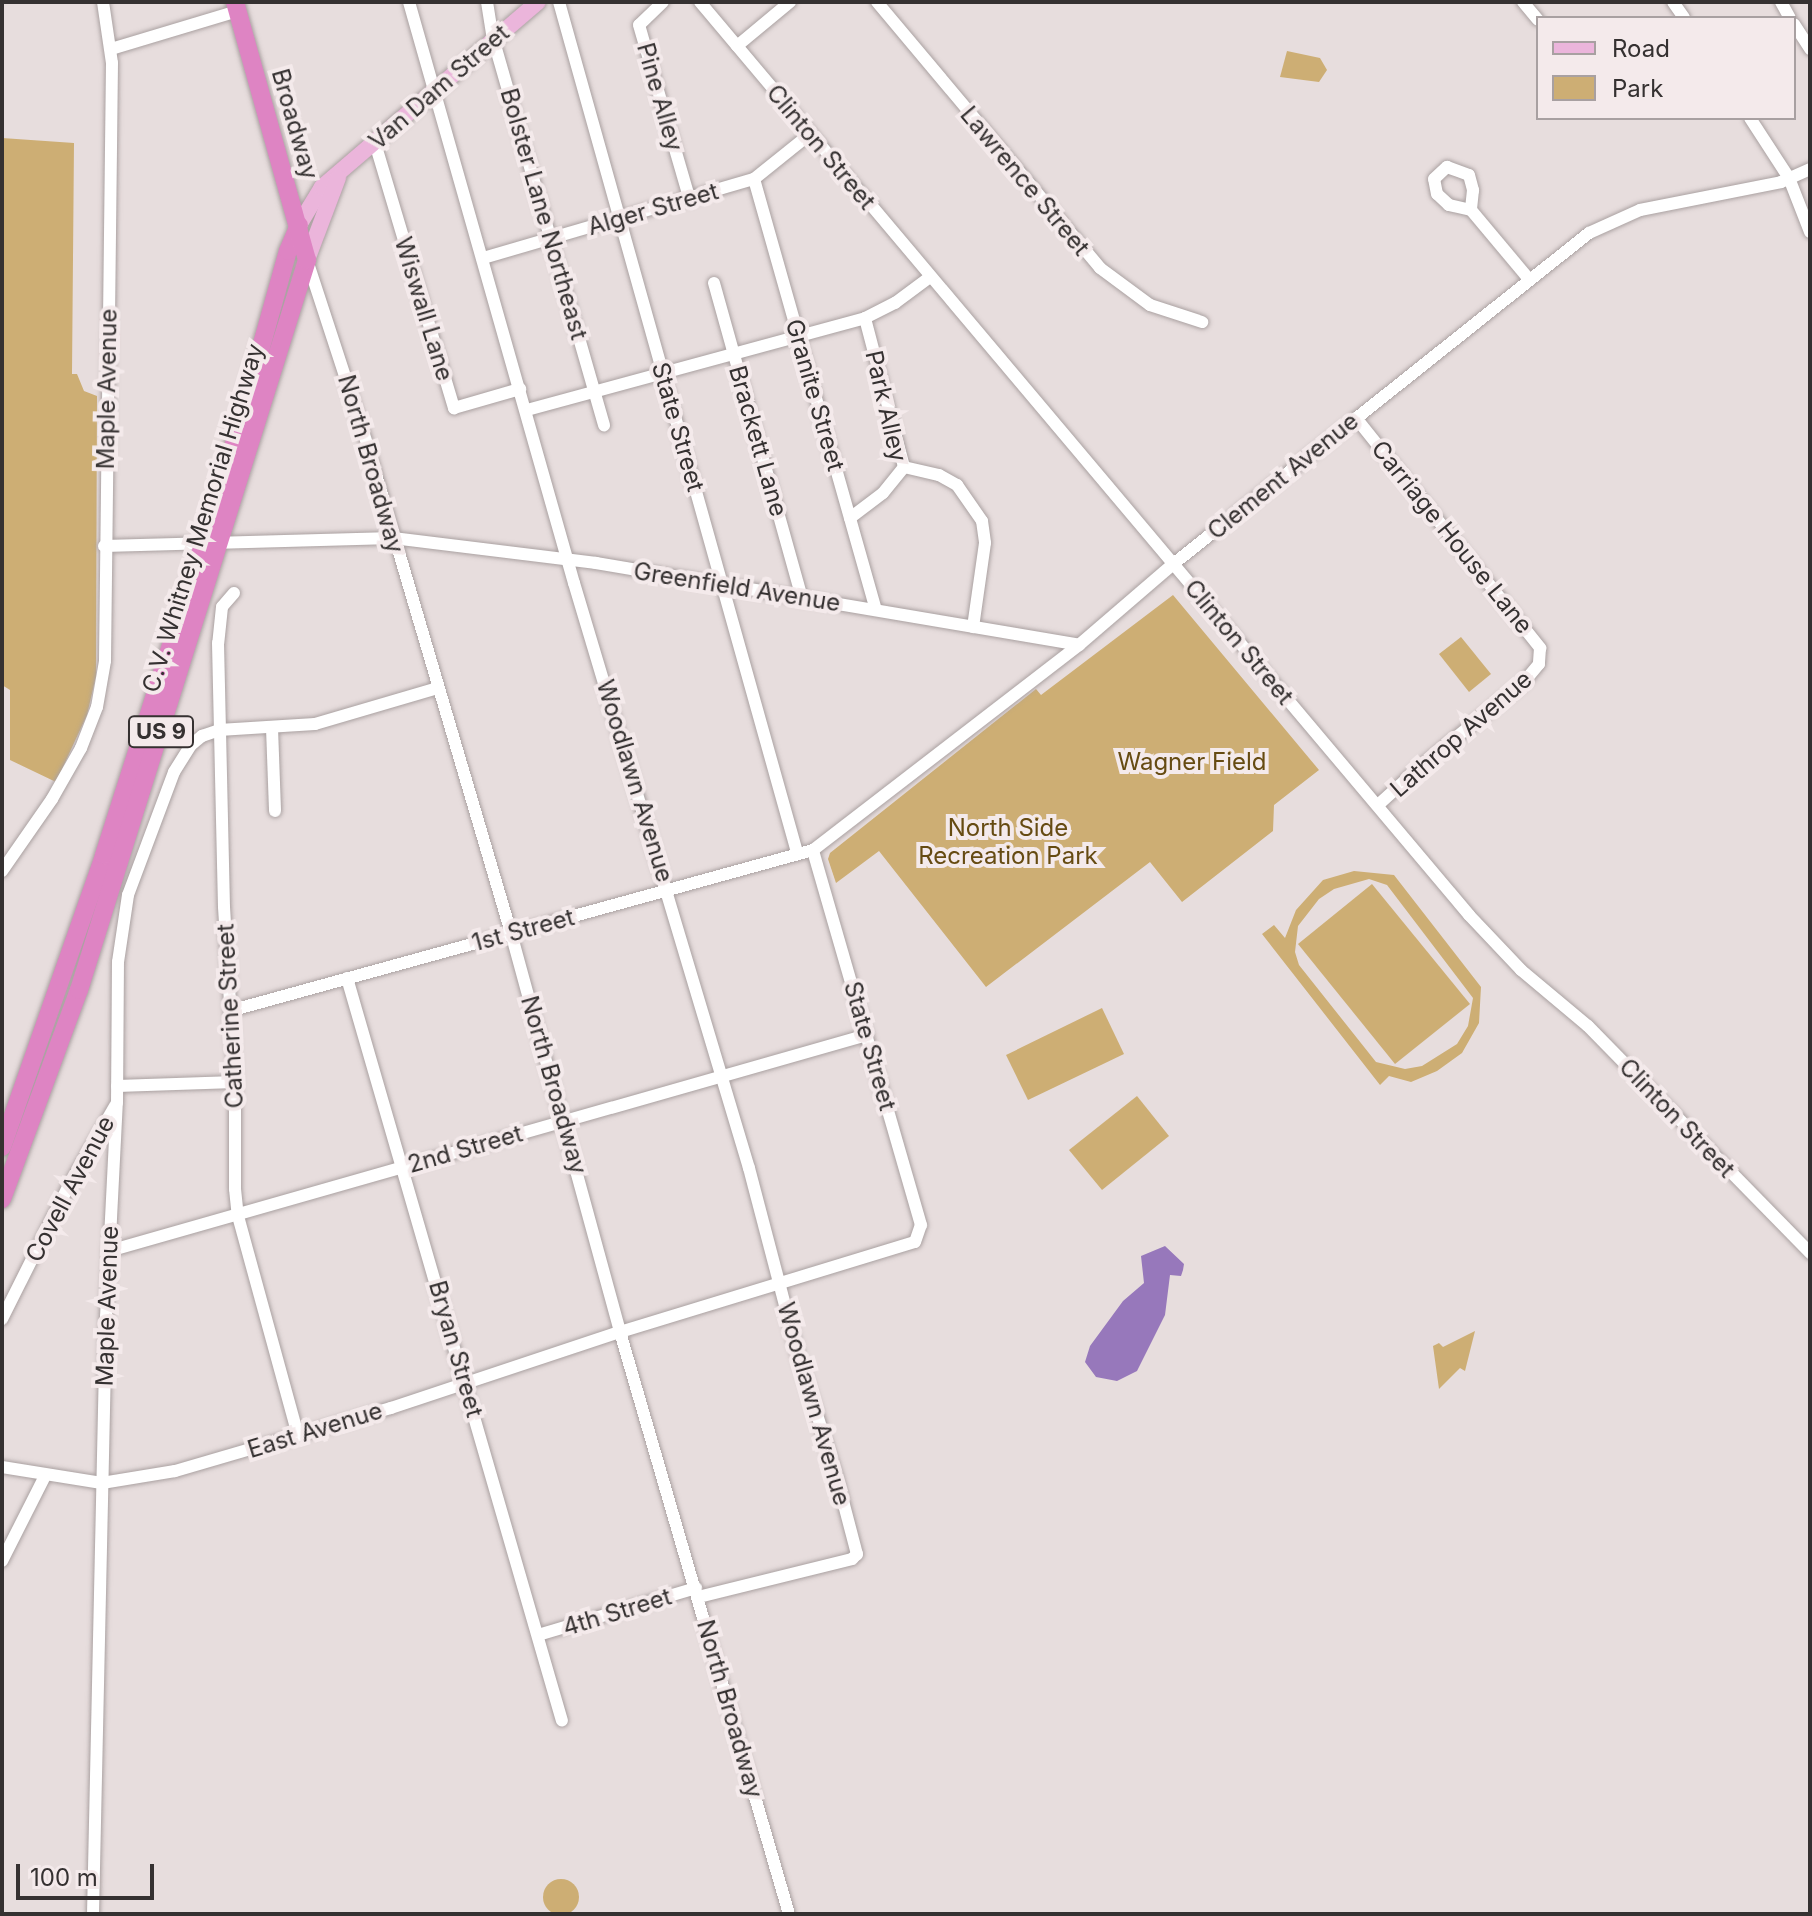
<!DOCTYPE html>
<html>
<head>
<meta charset="utf-8">
<style>
  body { margin:0 }
  #map { position:relative; width:1812px; height:1916px; overflow:hidden; background:#e7dddd; font-family:Inter,sans-serif }
  div>[style] { position:absolute }
  .green>* { inset:0; background:#cdae74 }
  .round { border-radius:50% }
  .water>* { inset:0; background:#9778bb }
  .roads { filter:drop-shadow(0 0 2px #aaa1a1) drop-shadow(0 0 2px #aaa1a1) }
  .minor>* { height:12px; margin:-6px; padding:0 6px; transform-origin:6px; border-radius:6px; background:#fff }
  .major>* { height:16px; margin:-8px; padding:0 8px; transform-origin:8px; border-radius:8px; background:#ebb5db }
  .highway>* { height:18px; margin:-9px; padding:0 9px; transform-origin:9px; border-radius:9px; background:#de84c3 }
  span { translate:-50% -50%; white-space:nowrap; text-align:center; line-height:1.15; -webkit-text-stroke:8px #f4eaeb; paint-order:stroke }
  .shield-label span { padding:2px 6px; background:#f4eaeb; border:2px solid; border-radius:6px; -webkit-text-stroke-width:0 }
  .shield-label { font-size:22px; color:#353131; font-weight:700 }
  .street-label { font-size:24px; color:#353131 }
  .park-label { font-size:24px; color:#664b12 }
  .frame { position:absolute; inset:0; border:4px solid #353131; pointer-events:none }
  .legend { position:absolute; left:1536px; top:16px; width:260px; height:104px; box-sizing:border-box; background:#f4eaeb; border:2px solid #a8a0a1; margin:0; padding:10px 14px; list-style:none; font-size:24px; color:#353131 }
  .legend li { display:flex; align-items:center; gap:16px; height:40px }
  .legend b { width:40px; border:2px solid #a8a0a1 }
  .scale { position:absolute; left:16px; top:1864px; width:138px; height:36px; box-sizing:border-box; border:4px solid #353131; border-top:0; padding-left:10px; font-size:24px; line-height:28px; white-space:nowrap; color:#353131; -webkit-text-stroke:6px #f4eaeb; paint-order:stroke }
</style>
</head>
<body>
<div id="map">
  <div class="green">
    <div style="clip-path:polygon(1287px 51px,1320px 58px,1327px 70px,1319px 82px,1280px 77px)"></div>
    <div style="clip-path:polygon(2px 138px,74px 143px,72px 374px,77px 374px,84px 391px,97px 396px,96px 676px,87px 715px,56px 782px,10px 760px,10px 690px,2px 685px)"></div>
    <div style="clip-path:polygon(1173px 595px,1319px 770px,1274px 805px,1273px 831px,1182px 902px,1150px 862px,986px 987px,879px 851px,836px 883px,828px 859px,830px 853px,1036px 689px,1041px 695px)"></div>
    <div style="clip-path:polygon(1461px 637px,1491px 674px,1469px 692px,1439px 654px)"></div>
    <div style="clip-path:polygon(evenodd,1354px 871px,1394px 875px,1481px 987px,1479px 1023px,1462px 1053px,1437px 1071px,1411px 1082px,1389px 1076px,1380px 1085px,1262px 934px,1274px 925px,1285px 938px,1296px 910px,1323px 880px,1354px 871px,1369px 879px,1387px 885px,1473px 998px,1468px 1026px,1457px 1044px,1422px 1066px,1405px 1069px,1376px 1062px,1299px 965px,1295px 952px,1298px 926px,1319px 899px,1334px 889px,1369px 879px)"></div>
    <div style="clip-path:polygon(1372px 884px,1470px 1004px,1395px 1064px,1298px 944px)"></div>
    <div style="clip-path:polygon(1102px 1008px,1124px 1054px,1028px 1100px,1006px 1055px)"></div>
    <div style="clip-path:polygon(1137px 1096px,1169px 1136px,1102px 1190px,1069px 1150px)"></div>
    <div style="clip-path:polygon(1475px 1331px,1465px 1371px,1460px 1368px,1439px 1389px,1433px 1346px,1439px 1343px,1443px 1347px)"></div>
    <div class="round" style="left:543px;top:1879px;width:36px;height:36px"></div>
  </div>
  <div class="water">
    <div style="clip-path:polygon(1165px 1246px,1184px 1264px,1183px 1270px,1181px 1276px,1170px 1275px,1165px 1315px,1137px 1371px,1117px 1381px,1096px 1377px,1085px 1362px,1090px 1346px,1123px 1301px,1144px 1283px,1141px 1256px)"></div>
  </div>
  <div class="roads">
    <div class="minor">
      <div style="left:409px;top:2px;width:604px;rotate:74.15deg"></div>
      <div style="left:574px;top:583px;width:611px;rotate:73.35deg"></div>
      <div style="left:749px;top:1168px;width:189px;rotate:75.3deg"></div>
      <div style="left:797px;top:1351px;width:133px;rotate:72.5deg"></div>
      <div style="left:837px;top:1478px;width:79px;rotate:75.3deg"></div>
      <div style="left:857px;top:1554px;width:7px;rotate:135deg"></div>
      <div style="left:852px;top:1559px;width:158px;rotate:166.1deg"></div>
      <div style="left:487px;top:2px;width:36px;rotate:81deg"></div>
      <div style="left:493px;top:38px;width:403px;rotate:74deg"></div>
      <div style="left:559px;top:2px;width:883px;rotate:74.36deg"></div>
      <div style="left:663px;top:2px;width:33px;rotate:136deg"></div>
      <div style="left:639px;top:25px;width:182px;rotate:73.8deg"></div>
      <div style="left:700px;top:2px;width:1194px;rotate:49.89deg"></div>
      <div style="left:1469px;top:915px;width:76px;rotate:46.6deg"></div>
      <div style="left:1521px;top:970px;width:87px;rotate:39.9deg"></div>
      <div style="left:1588px;top:1026px;width:318px;rotate:45.6deg"></div>
      <div style="left:877px;top:2px;width:347px;rotate:50deg"></div>
      <div style="left:1100px;top:268px;width:62px;rotate:36.5deg"></div>
      <div style="left:1150px;top:305px;width:55px;rotate:18.1deg"></div>
      <div style="left:1523px;top:2px;width:23px;rotate:50deg"></div>
      <div style="left:1673px;top:2px;width:19px;rotate:55deg"></div>
      <div style="left:1781px;top:2px;width:18px;rotate:61deg"></div>
      <div style="left:1794px;top:24px;width:30px;rotate:57deg"></div>
      <div style="left:737px;top:46px;width:69px;rotate:-39.7deg"></div>
      <div style="left:111px;top:49px;width:133px;rotate:-16.7deg"></div>
      <div style="left:1750px;top:118px;width:72px;rotate:57deg"></div>
      <div style="left:1789px;top:178px;width:58px;rotate:68.7deg"></div>
      <div style="left:375px;top:143px;width:277px;rotate:73.4deg"></div>
      <div style="left:454px;top:408px;width:69px;rotate:-16.1deg"></div>
      <div style="left:1447px;top:167px;width:23px;rotate:20deg"></div>
      <div style="left:1469px;top:175px;width:16px;rotate:75deg"></div>
      <div style="left:1473px;top:190px;width:20px;rotate:96deg"></div>
      <div style="left:1471px;top:210px;width:23px;rotate:-167deg"></div>
      <div style="left:1449px;top:205px;width:16px;rotate:-137deg"></div>
      <div style="left:1437px;top:194px;width:15px;rotate:-101deg"></div>
      <div style="left:1434px;top:179px;width:18px;rotate:-43deg"></div>
      <div style="left:754px;top:179px;width:448px;rotate:74.2deg"></div>
      <div style="left:1471px;top:210px;width:90px;rotate:50deg"></div>
      <div style="left:483px;top:258px;width:282px;rotate:-16.3deg"></div>
      <div style="left:754px;top:179px;width:72px;rotate:-38.8deg"></div>
      <div style="left:307px;top:260px;width:197px;rotate:71.9deg"></div>
      <div style="left:368px;top:447px;width:507px;rotate:73.6deg"></div>
      <div style="left:511px;top:933px;width:414px;rotate:74.7deg"></div>
      <div style="left:620px;top:1332px;width:606px;rotate:73.81deg"></div>
      <div style="left:714px;top:283px;width:328px;rotate:74.4deg"></div>
      <div style="left:527px;top:410px;width:350px;rotate:-15.2deg"></div>
      <div style="left:865px;top:318px;width:34px;rotate:-27deg"></div>
      <div style="left:895px;top:303px;width:44px;rotate:-36.6deg"></div>
      <div style="left:1356px;top:418px;width:295px;rotate:51.3deg"></div>
      <div style="left:1540px;top:648px;width:16px;rotate:94deg"></div>
      <div style="left:1539px;top:664px;width:23px;rotate:130deg"></div>
      <div style="left:1524px;top:682px;width:133px;rotate:140.8deg"></div>
      <div style="left:1421px;top:766px;width:58px;rotate:137.8deg"></div>
      <div style="left:904px;top:467px;width:36px;rotate:13deg"></div>
      <div style="left:939px;top:475px;width:21px;rotate:29deg"></div>
      <div style="left:957px;top:485px;width:44px;rotate:55.2deg"></div>
      <div style="left:982px;top:521px;width:22px;rotate:82deg"></div>
      <div style="left:985px;top:543px;width:85px;rotate:98.1deg"></div>
      <div style="left:850px;top:518px;width:41px;rotate:-37.1deg"></div>
      <div style="left:883px;top:493px;width:33px;rotate:-51deg"></div>
      <div style="left:904px;top:467px;width:154px;rotate:-104.7deg"></div>
      <div style="left:104px;top:546px;width:289px;rotate:-1.6deg"></div>
      <div style="left:393px;top:538px;width:205px;rotate:7deg"></div>
      <div style="left:596px;top:563px;width:490px;rotate:9.6deg"></div>
      <div style="left:234px;top:593px;width:18px;rotate:131deg"></div>
      <div style="left:222px;top:607px;width:36px;rotate:96deg"></div>
      <div style="left:218px;top:643px;width:264px;rotate:88.7deg"></div>
      <div style="left:224px;top:907px;width:175px;rotate:86.4deg"></div>
      <div style="left:235px;top:1082px;width:107px;rotate:90deg"></div>
      <div style="left:235px;top:1189px;width:27px;rotate:84deg"></div>
      <div style="left:238px;top:1216px;width:228px;rotate:74.7deg"></div>
      <div style="left:272px;top:728px;width:83px;rotate:87.9deg"></div>
      <div style="left:2px;top:871px;width:88px;rotate:-55.2deg"></div>
      <div style="left:52px;top:799px;width:59px;rotate:-60.4deg"></div>
      <div style="left:81px;top:748px;width:44px;rotate:-68.7deg"></div>
      <div style="left:97px;top:707px;width:47px;rotate:-80.1deg"></div>
      <div style="left:105px;top:661px;width:598px;rotate:-89.33deg"></div>
      <div style="left:112px;top:63px;width:62px;rotate:-98.4deg"></div>
      <div style="left:347px;top:978px;width:773px;rotate:73.86deg"></div>
      <div style="left:233px;top:1010px;width:602px;rotate:-15.42deg"></div>
      <div style="left:813px;top:850px;width:336px;rotate:-37.6deg"></div>
      <div style="left:1079px;top:645px;width:123px;rotate:-40.7deg"></div>
      <div style="left:1172px;top:565px;width:533px;rotate:-38.53deg"></div>
      <div style="left:1589px;top:233px;width:56px;rotate:-24.3deg"></div>
      <div style="left:1640px;top:210px;width:144px;rotate:-11.2deg"></div>
      <div style="left:1781px;top:182px;width:32px;rotate:-24deg"></div>
      <div style="left:117px;top:1086px;width:118px;rotate:-1.9deg"></div>
      <div style="left:109px;top:1251px;width:788px;rotate:-15.91deg"></div>
      <div style="left:2px;top:1319px;width:148px;rotate:-63.4deg"></div>
      <div style="left:68px;top:1187px;width:94px;rotate:-59.9deg"></div>
      <div style="left:2px;top:1467px;width:101px;rotate:9.1deg"></div>
      <div style="left:102px;top:1483px;width:74px;rotate:-9.3deg"></div>
      <div style="left:175px;top:1471px;width:225px;rotate:-16.3deg"></div>
      <div style="left:391px;top:1408px;width:241px;rotate:-18.4deg"></div>
      <div style="left:620px;top:1332px;width:308px;rotate:-17deg"></div>
      <div style="left:915px;top:1242px;width:18px;rotate:-71deg"></div>
      <div style="left:921px;top:1225px;width:390px;rotate:-106.1deg"></div>
      <div style="left:2px;top:1561px;width:95px;rotate:-63.2deg"></div>
      <div style="left:538px;top:1635px;width:165px;rotate:-16.6deg"></div>
      <div style="left:93px;top:1914px;width:597px;rotate:-88.75deg"></div>
      <div style="left:106px;top:1317px;width:214px;rotate:-87.1deg"></div>
      <div style="left:117px;top:1103px;width:141px;rotate:-89.6deg"></div>
      <div style="left:118px;top:962px;width:68px;rotate:-81.5deg"></div>
      <div style="left:128px;top:895px;width:131px;rotate:-69.5deg"></div>
      <div style="left:174px;top:772px;width:31px;rotate:-58deg"></div>
      <div style="left:190px;top:746px;width:16px;rotate:-40deg"></div>
      <div style="left:202px;top:736px;width:18px;rotate:-19deg"></div>
      <div style="left:219px;top:730px;width:96px;rotate:-3.6deg"></div>
      <div style="left:315px;top:724px;width:127px;rotate:-16.4deg"></div>
    </div>
    <div class="major">
      <div style="left:299px;top:225px;width:44px;rotate:-58.8deg"></div>
      <div style="left:322px;top:187px;width:284px;rotate:-40.6deg"></div>
      <div style="left:307px;top:260px;width:88px;rotate:-69.3deg"></div>
    </div>
    <div class="highway">
      <div style="left:2px;top:1147px;width:309px;rotate:-70.7deg"></div>
      <div style="left:104px;top:855px;width:405px;rotate:-72.3deg"></div>
      <div style="left:227px;top:469px;width:226px;rotate:-74.4deg"></div>
      <div style="left:288px;top:251px;width:28px;rotate:-67deg"></div>
      <div style="left:2px;top:1199px;width:223px;rotate:-69.8deg"></div>
      <div style="left:79px;top:990px;width:765px;rotate:-72.65deg"></div>
      <div style="left:307px;top:260px;width:268px;rotate:-105.6deg"></div>
    </div>
  </div>
  <div class="shield-label">
    <span style="left:161px;top:732px">US 9</span>
  </div>
  <div class="street-label">
    <span style="left:439px;top:87px;rotate:-41deg">Van Dam Street</span>
    <span style="left:660px;top:97px;rotate:74deg">Pine Alley</span>
    <span style="left:295px;top:124px;rotate:74deg">Broadway</span>
    <span style="left:821px;top:147px;rotate:50deg">Clinton Street</span>
    <span style="left:1025px;top:181px;rotate:50deg">Lawrence Street</span>
    <span style="left:653px;top:209px;rotate:-16deg">Alger Street</span>
    <span style="left:544px;top:214px;rotate:74deg">Bolster Lane Northeast</span>
    <span style="left:424px;top:309px;rotate:73deg">Wiswall Lane</span>
    <span style="left:107px;top:389px;rotate:-89deg">Maple Avenue</span>
    <span style="left:815px;top:395px;rotate:74deg">Granite Street</span>
    <span style="left:886px;top:406px;rotate:77deg">Park Alley</span>
    <span style="left:678px;top:427px;rotate:74deg">State Street</span>
    <span style="left:758px;top:441px;rotate:74deg">Brackett Lane</span>
    <span style="left:371px;top:464px;rotate:74deg">North Broadway</span>
    <span style="left:1283px;top:476px;rotate:-39deg">Clement Avenue</span>
    <span style="left:203px;top:518px;rotate:-73deg">C.V. Whitney Memorial Highway</span>
    <span style="left:1452px;top:537px;rotate:51deg">Carriage House Lane</span>
    <span style="left:737px;top:587px;rotate:9deg">Greenfield Avenue</span>
    <span style="left:1239px;top:642px;rotate:50deg">Clinton Street</span>
    <span style="left:1461px;top:734px;rotate:-41deg">Lathrop Avenue</span>
    <span style="left:635px;top:781px;rotate:73deg">Woodlawn Avenue</span>
    <span style="left:523px;top:930px;rotate:-15deg">1st Street</span>
    <span style="left:230px;top:1016px;rotate:-93deg">Catherine Street</span>
    <span style="left:870px;top:1046px;rotate:74deg">State Street</span>
    <span style="left:554px;top:1085px;rotate:74deg">North Broadway</span>
    <span style="left:1677px;top:1118px;rotate:46deg">Clinton Street</span>
    <span style="left:465px;top:1149px;rotate:-16deg">2nd Street</span>
    <span style="left:70px;top:1189px;rotate:-62deg">Covell Avenue</span>
    <span style="left:107px;top:1306px;rotate:-88deg">Maple Avenue</span>
    <span style="left:456px;top:1349px;rotate:74deg">Bryan Street</span>
    <span style="left:814px;top:1404px;rotate:74deg">Woodlawn Avenue</span>
    <span style="left:315px;top:1430px;rotate:-17deg">East Avenue</span>
    <span style="left:617px;top:1612px;rotate:-17deg">4th Street</span>
    <span style="left:730px;top:1709px;rotate:74deg">North Broadway</span>
  </div>
  <div class="park-label">
    <span style="left:1192px;top:762px">Wagner Field</span>
    <span style="left:1008px;top:842px">North Side<br>Recreation Park</span>
  </div>
  <div class="frame"></div>
  <ul class="legend">
  <li><b style="height:10px;background:#ebb5db"></b>Road</li>
  <li><b style="height:22px;background:#cdae74"></b>Park</li>
  </ul>
  <div class="scale">100 m</div>
</div>
</body>
</html>
